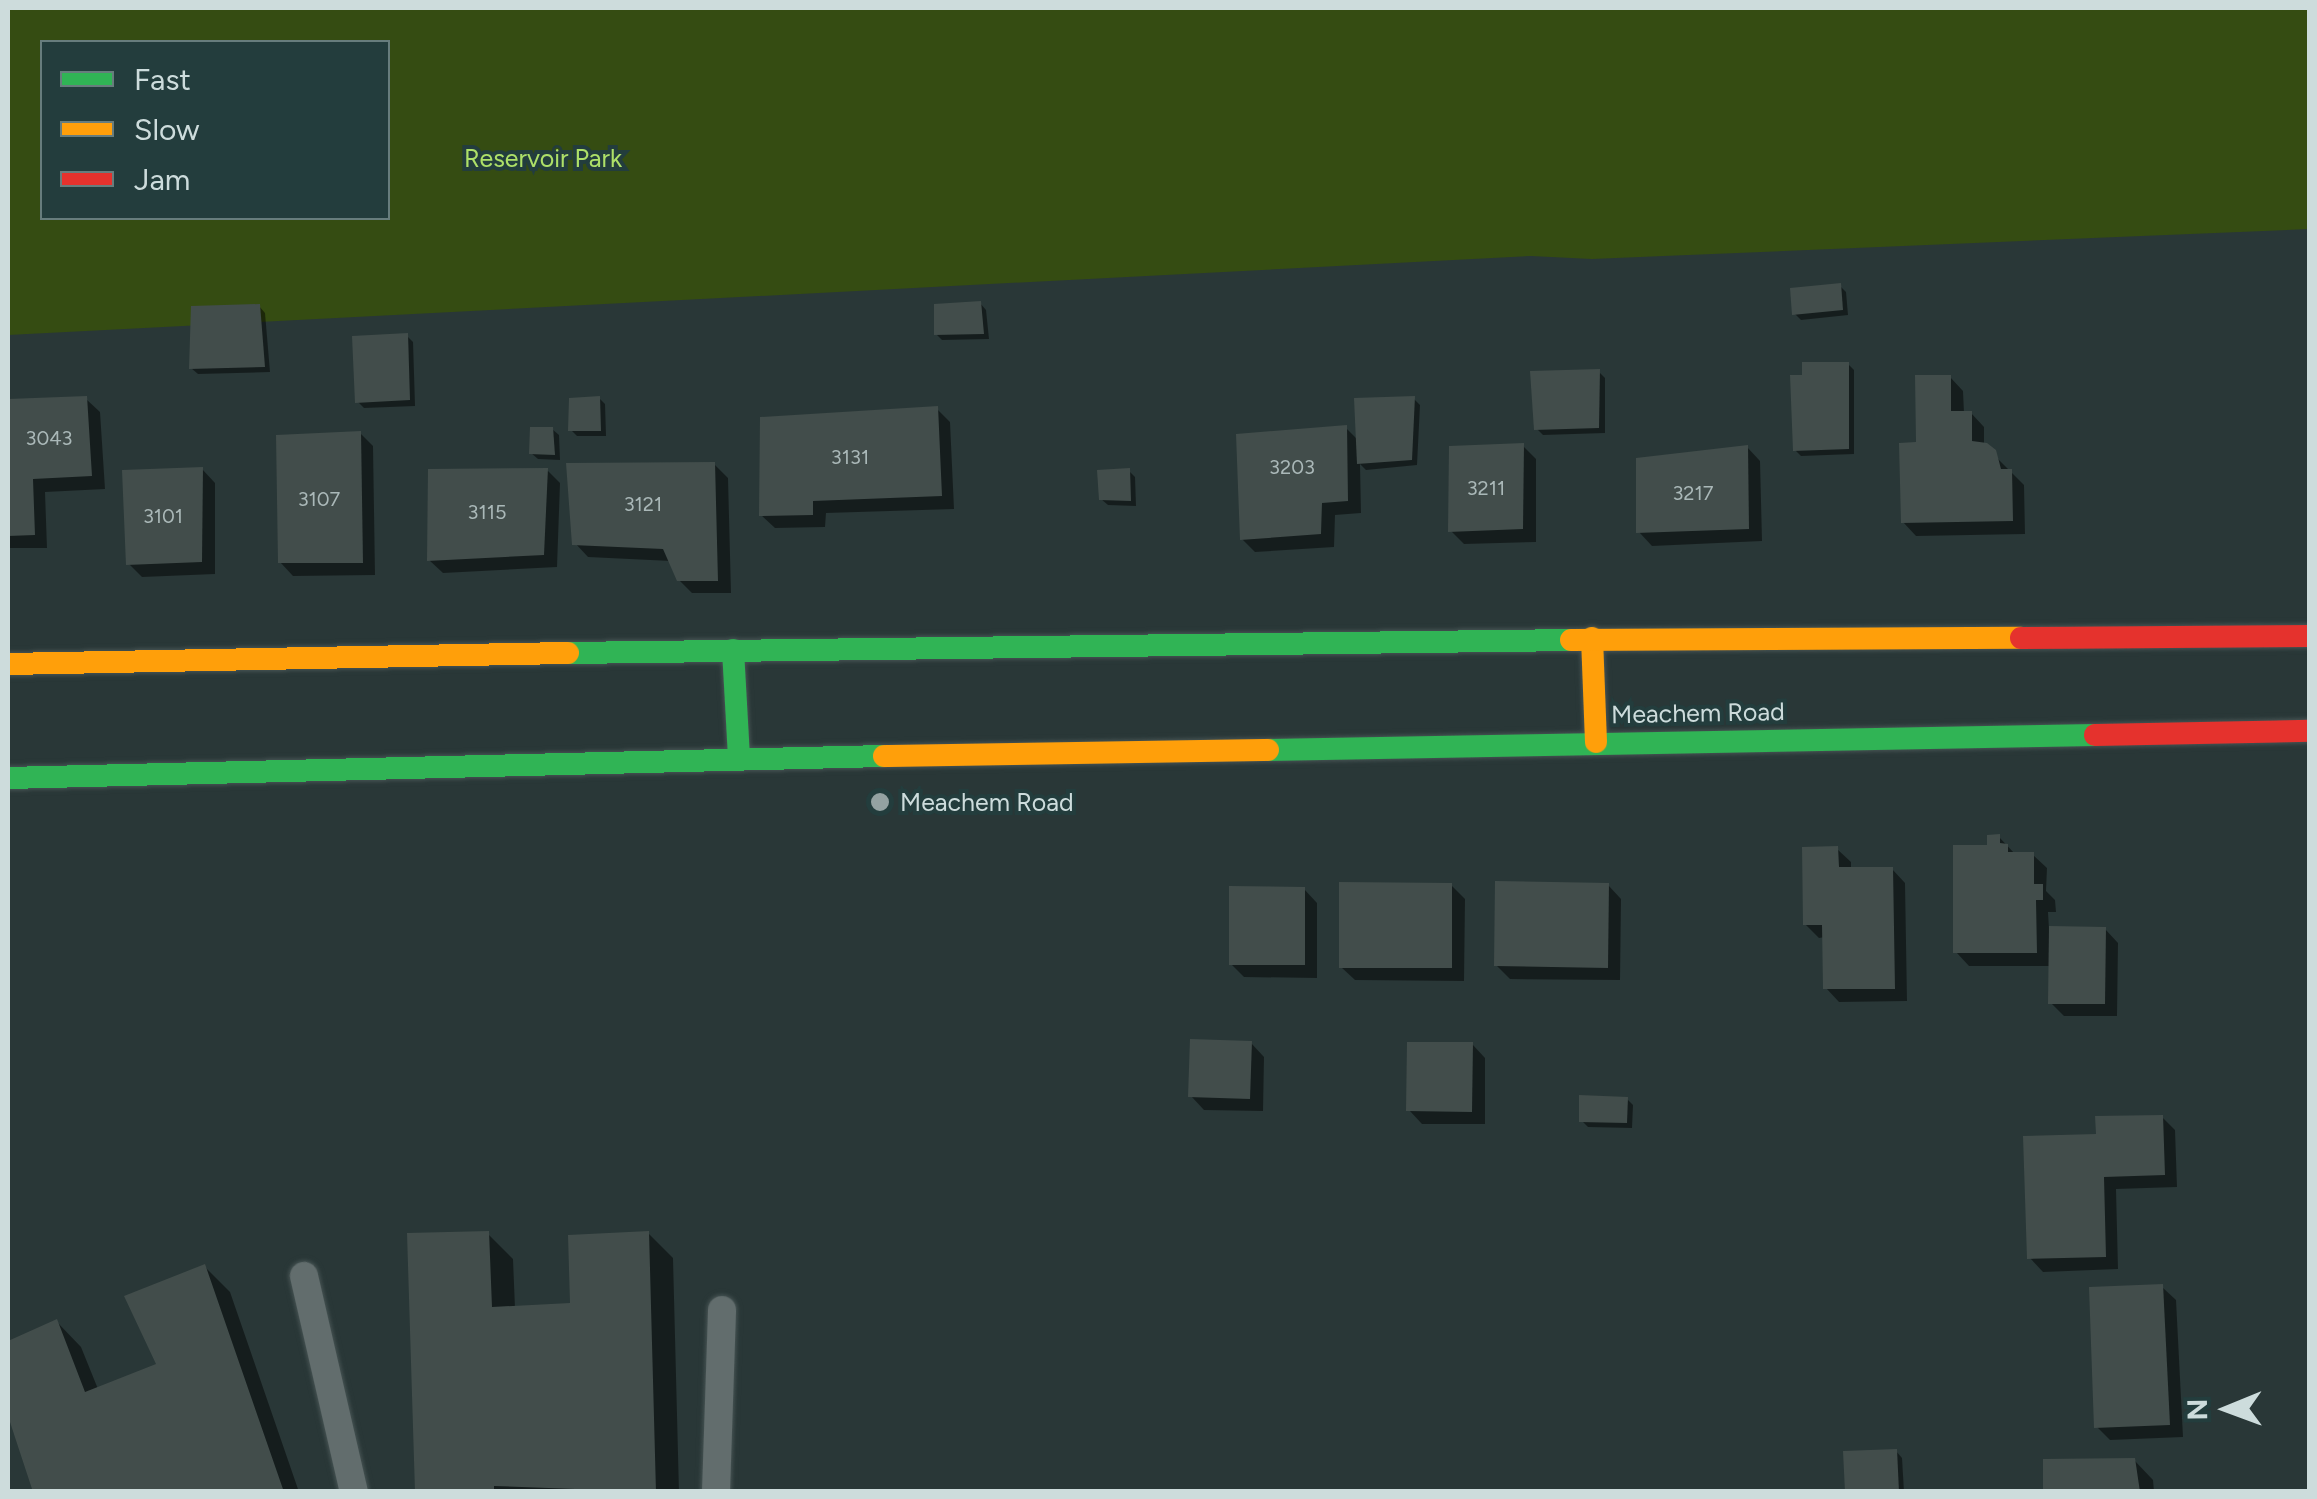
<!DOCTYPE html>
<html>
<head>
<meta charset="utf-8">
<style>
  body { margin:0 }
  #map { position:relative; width:2317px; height:1499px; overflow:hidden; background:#293737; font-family:Figtree,sans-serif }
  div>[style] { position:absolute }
  .green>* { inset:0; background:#354c12 }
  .shadow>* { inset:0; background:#0007 }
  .building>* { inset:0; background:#424d4b }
  .roads { filter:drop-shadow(0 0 2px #465353) drop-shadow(0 0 2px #465353) }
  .lane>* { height:28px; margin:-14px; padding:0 14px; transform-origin:14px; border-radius:14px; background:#626d6d }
  .fast>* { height:22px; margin:-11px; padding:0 11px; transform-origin:11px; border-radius:11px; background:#30b455 }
  .slow>* { height:22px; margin:-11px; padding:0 11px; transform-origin:11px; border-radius:11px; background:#ff9f0a }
  .jam>* { height:22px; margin:-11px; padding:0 11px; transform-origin:11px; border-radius:11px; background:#e5322d }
  .dots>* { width:28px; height:28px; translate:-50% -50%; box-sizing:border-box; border:5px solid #233d3d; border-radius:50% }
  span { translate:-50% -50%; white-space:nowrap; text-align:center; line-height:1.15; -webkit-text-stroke:8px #233d3d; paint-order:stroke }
  .number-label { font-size:20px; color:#aab8b8 }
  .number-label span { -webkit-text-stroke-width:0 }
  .park-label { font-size:25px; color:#aee068 }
  .street-label { font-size:25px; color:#cddcdc }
  .poi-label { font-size:25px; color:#cddcdc }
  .left { translate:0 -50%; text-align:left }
  .frame { position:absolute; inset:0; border:10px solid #cddcdc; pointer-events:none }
  .legend { position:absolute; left:40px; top:40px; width:350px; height:180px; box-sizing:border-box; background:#233d3d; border:2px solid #677d7d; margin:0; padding:12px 18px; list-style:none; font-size:30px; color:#cddcdc }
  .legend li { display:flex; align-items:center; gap:20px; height:50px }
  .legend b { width:50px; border:2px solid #677d7d }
  .north { position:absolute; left:2177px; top:1359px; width:100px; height:100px; -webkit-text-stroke:8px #233d3d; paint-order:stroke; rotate:269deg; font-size:28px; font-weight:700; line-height:40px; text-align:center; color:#cddcdc }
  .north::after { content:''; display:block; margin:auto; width:35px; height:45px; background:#cddcdc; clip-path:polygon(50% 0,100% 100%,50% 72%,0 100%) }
</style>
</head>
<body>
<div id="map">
  <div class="green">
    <div style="clip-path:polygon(evenodd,8px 8px,2309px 8px,2309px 229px,1592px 259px,1531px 256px,8px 335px,8px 8px,42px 42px,388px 42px,388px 218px,42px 218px,42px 42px)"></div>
  </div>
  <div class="shadow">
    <div style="clip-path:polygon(1840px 286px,1846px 292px,1848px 315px,1801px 320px,1795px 314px)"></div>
    <div style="clip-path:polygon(980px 303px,986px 310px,989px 339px,942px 340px,936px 334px)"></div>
    <div style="clip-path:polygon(259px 306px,265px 313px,270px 372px,198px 374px,191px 368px)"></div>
    <div style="clip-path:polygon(407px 336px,413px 342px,415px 406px,364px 408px,358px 402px)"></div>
    <div style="clip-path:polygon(1848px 364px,1854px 370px,1854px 454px,1801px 456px,1795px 450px)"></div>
    <div style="clip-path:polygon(1599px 372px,1605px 378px,1605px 433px,1543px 435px,1537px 429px)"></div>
    <div style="clip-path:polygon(1950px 377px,1963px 391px,1964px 413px,1971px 413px,1984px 427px,1984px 445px,2024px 485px,2025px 534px,1916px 536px,1903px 522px,1918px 445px)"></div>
    <div style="clip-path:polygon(599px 398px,605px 404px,606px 436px,577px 436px,571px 430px)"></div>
    <div style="clip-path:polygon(86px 399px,100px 412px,105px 489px,45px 492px,47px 548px,8px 548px,8px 401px)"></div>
    <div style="clip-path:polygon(1414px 399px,1420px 405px,1417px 465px,1366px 470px,1360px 464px,1361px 513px,1335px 515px,1334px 547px,1255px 552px,1242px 539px,1346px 428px,1358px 440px)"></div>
    <div style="clip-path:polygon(937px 409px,950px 422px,954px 509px,826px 513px,825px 527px,775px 528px,761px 515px)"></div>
    <div style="clip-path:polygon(552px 429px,559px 435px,560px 460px,538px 459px,531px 453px)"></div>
    <div style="clip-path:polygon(360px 433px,373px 446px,375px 575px,293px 576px,280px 562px)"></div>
    <div style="clip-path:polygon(1523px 446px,1536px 459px,1536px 542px,1464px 544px,1451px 531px)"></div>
    <div style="clip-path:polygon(1747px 447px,1760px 461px,1762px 541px,1652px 546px,1639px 532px)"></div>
    <div style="clip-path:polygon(714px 464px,728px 478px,731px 593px,692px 593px,679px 580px,671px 561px,588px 557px,575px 543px)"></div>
    <div style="clip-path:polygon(202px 469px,215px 483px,215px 574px,142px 577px,129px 564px)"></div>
    <div style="clip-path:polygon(547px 470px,560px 483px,557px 567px,443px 573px,429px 560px)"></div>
    <div style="clip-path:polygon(1129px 471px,1135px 477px,1136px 506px,1108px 505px,1101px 499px)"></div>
    <div style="clip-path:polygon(1999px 837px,2015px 854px,2033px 855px,2047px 868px,2046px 891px,2055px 900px,2056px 912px,2048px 912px,2049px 929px,2105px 929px,2118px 943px,2117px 1016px,2064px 1016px,2051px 1003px,2051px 966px,1969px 966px,1956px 952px,1989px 847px)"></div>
    <div style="clip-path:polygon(1837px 849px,1851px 862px,1851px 870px,1892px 869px,1905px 883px,1907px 1001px,1839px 1002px,1826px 988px,1825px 937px,1819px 938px,1805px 924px)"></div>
    <div style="clip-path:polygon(1451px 885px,1465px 899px,1464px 981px,1355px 980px,1341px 967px)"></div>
    <div style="clip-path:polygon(1608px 885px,1621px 899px,1620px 980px,1510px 979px,1496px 965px)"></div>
    <div style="clip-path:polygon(1304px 889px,1317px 903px,1317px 978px,1244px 977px,1231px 964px)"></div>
    <div style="clip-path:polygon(1251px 1043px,1264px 1057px,1263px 1111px,1204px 1110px,1191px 1096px)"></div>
    <div style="clip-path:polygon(1472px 1044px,1485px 1058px,1485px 1124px,1422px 1124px,1409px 1110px)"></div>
    <div style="clip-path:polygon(1627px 1099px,1633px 1105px,1632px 1128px,1588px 1127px,1582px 1121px)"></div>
    <div style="clip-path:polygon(2162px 1117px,2175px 1130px,2177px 1187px,2116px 1189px,2118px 1269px,2043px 1272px,2030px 1258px,2098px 1137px)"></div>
    <div style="clip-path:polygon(648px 1233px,673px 1258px,679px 1492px,418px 1492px,488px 1234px,513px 1259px,515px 1308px,572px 1306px)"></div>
    <div style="clip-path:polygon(205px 1267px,230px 1292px,299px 1492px,36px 1492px,8px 1408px,8px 1343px,57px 1322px,81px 1347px,98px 1389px,160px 1365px)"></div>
    <div style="clip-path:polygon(2162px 1287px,2176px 1300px,2183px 1437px,2110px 1440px,2097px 1427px)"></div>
    <div style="clip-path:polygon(1896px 1451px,1902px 1458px,1904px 1492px,1847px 1492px)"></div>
    <div style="clip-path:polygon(2134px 1460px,2153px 1480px,2154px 1492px,2046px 1492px)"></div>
  </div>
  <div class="building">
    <div style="clip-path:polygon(1841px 283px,1843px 310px,1792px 315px,1790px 288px)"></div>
    <div style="clip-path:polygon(981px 301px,984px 334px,934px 335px,934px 304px)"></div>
    <div style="clip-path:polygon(260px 304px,265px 367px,189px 369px,191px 306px)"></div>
    <div style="clip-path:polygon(408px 333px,410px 400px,355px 403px,352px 336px)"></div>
    <div style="clip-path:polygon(1802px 362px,1849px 362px,1849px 449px,1793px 451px,1790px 375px,1802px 375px)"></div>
    <div style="clip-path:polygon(1600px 369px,1599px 428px,1534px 430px,1530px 371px)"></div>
    <div style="clip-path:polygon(1915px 375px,1951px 375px,1951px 411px,1972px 411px,1972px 441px,1987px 443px,1996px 450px,2001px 469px,2012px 469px,2013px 521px,1901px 523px,1899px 443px,1916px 442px)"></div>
    <div style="clip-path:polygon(87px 396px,92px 476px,33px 479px,35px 535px,8px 536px,8px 399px)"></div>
    <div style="clip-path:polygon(600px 396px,601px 431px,568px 431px,569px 398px)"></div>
    <div style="clip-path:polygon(1415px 396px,1412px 460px,1357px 464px,1354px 398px)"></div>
    <div style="clip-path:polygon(938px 406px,942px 496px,813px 501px,813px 515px,759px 516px,760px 417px)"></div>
    <div style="clip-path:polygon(1347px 425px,1348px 501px,1322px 503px,1321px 534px,1240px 540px,1236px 434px)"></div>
    <div style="clip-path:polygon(530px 427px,553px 427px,555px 455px,529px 454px)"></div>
    <div style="clip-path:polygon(361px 431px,363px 563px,278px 563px,276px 435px)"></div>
    <div style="clip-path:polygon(1524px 443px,1523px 529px,1448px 532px,1449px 446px)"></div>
    <div style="clip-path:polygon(1748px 445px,1749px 529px,1636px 533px,1636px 458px)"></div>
    <div style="clip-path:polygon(715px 462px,718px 581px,677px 581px,663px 549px,572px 545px,566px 463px)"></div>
    <div style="clip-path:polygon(203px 467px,202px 562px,126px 565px,122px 470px)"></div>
    <div style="clip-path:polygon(548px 468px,544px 555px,427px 561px,428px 469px)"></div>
    <div style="clip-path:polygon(1130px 468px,1131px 501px,1099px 500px,1097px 470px)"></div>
    <div style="clip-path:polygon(2000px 834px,2000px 843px,2008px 844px,2008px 852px,2034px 852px,2034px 884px,2043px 884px,2043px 900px,2036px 900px,2037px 953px,1953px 953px,1953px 845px,1987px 845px,1987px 835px)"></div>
    <div style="clip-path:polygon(1838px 846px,1839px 867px,1893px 867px,1895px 989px,1823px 989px,1822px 925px,1803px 925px,1802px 847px)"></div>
    <div style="clip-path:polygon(1495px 881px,1609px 883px,1608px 968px,1494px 966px)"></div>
    <div style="clip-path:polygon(1339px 882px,1452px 883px,1452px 968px,1339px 968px)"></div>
    <div style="clip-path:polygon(1229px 886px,1305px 887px,1305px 965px,1229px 965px)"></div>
    <div style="clip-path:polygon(2049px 926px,2106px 927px,2105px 1004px,2048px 1004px)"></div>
    <div style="clip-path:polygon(1190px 1039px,1252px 1041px,1250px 1099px,1188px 1097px)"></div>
    <div style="clip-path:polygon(1407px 1042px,1473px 1042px,1472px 1112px,1406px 1111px)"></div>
    <div style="clip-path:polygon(1579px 1095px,1628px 1097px,1627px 1123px,1579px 1122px)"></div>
    <div style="clip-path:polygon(2163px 1115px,2165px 1175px,2104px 1177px,2106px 1257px,2027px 1259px,2023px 1136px,2096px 1134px,2095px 1116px)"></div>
    <div style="clip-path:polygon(489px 1231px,492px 1307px,570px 1303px,568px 1235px,649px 1231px,656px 1492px,494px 1486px,494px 1492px,415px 1492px,407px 1233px)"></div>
    <div style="clip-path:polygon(205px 1264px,284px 1492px,33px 1492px,8px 1416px,8px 1341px,57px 1319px,85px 1392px,156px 1364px,124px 1296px)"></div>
    <div style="clip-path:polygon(2163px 1284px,2170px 1425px,2094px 1428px,2089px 1287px)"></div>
    <div style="clip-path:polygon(1897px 1449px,1899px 1492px,1845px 1492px,1843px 1451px)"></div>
    <div style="clip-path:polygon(2135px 1458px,2140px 1492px,2043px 1492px,2043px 1459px)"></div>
  </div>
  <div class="roads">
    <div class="lane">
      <div style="left:304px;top:1276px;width:222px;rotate:77deg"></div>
      <div style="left:716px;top:1492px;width:182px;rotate:-88.1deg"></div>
    </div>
    <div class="fast">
      <div style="left:733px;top:650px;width:109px;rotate:86.8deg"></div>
      <div style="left:568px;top:653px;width:1003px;rotate:-0.74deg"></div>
      <div style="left:1268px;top:750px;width:827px;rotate:-1.04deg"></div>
      <div style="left:8px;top:778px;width:876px;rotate:-1.44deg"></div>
    </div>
    <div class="slow">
      <div style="left:1592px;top:638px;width:104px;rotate:87.8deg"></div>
      <div style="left:1571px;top:640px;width:450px;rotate:-0.3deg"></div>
      <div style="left:8px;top:664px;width:560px;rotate:-1.13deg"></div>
      <div style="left:884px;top:756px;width:384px;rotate:-0.9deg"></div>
    </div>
    <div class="jam">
      <div style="left:2021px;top:638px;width:289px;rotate:-0.4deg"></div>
      <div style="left:2095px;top:735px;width:215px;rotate:-1.1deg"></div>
    </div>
  </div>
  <div class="dots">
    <div style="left:880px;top:802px;background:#94a2a2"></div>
  </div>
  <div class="number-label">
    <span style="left:49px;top:438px">3043</span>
    <span style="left:850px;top:457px">3131</span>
    <span style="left:1292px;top:467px">3203</span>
    <span style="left:1486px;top:488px">3211</span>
    <span style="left:1693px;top:493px">3217</span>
    <span style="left:319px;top:499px">3107</span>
    <span style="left:643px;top:504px">3121</span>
    <span style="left:487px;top:512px">3115</span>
    <span style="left:163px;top:516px">3101</span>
  </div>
  <div class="park-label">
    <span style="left:543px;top:158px">Reservoir Park</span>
  </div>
  <div class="street-label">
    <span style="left:1698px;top:713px;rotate:-1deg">Meachem Road</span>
  </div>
  <div class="poi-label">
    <span class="left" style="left:900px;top:802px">Meachem Road</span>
  </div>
  <div class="frame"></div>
  <ul class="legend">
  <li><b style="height:12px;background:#30b455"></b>Fast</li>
  <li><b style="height:12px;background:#ff9f0a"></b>Slow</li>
  <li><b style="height:12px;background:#e5322d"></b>Jam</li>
  </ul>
  <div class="north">N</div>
</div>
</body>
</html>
